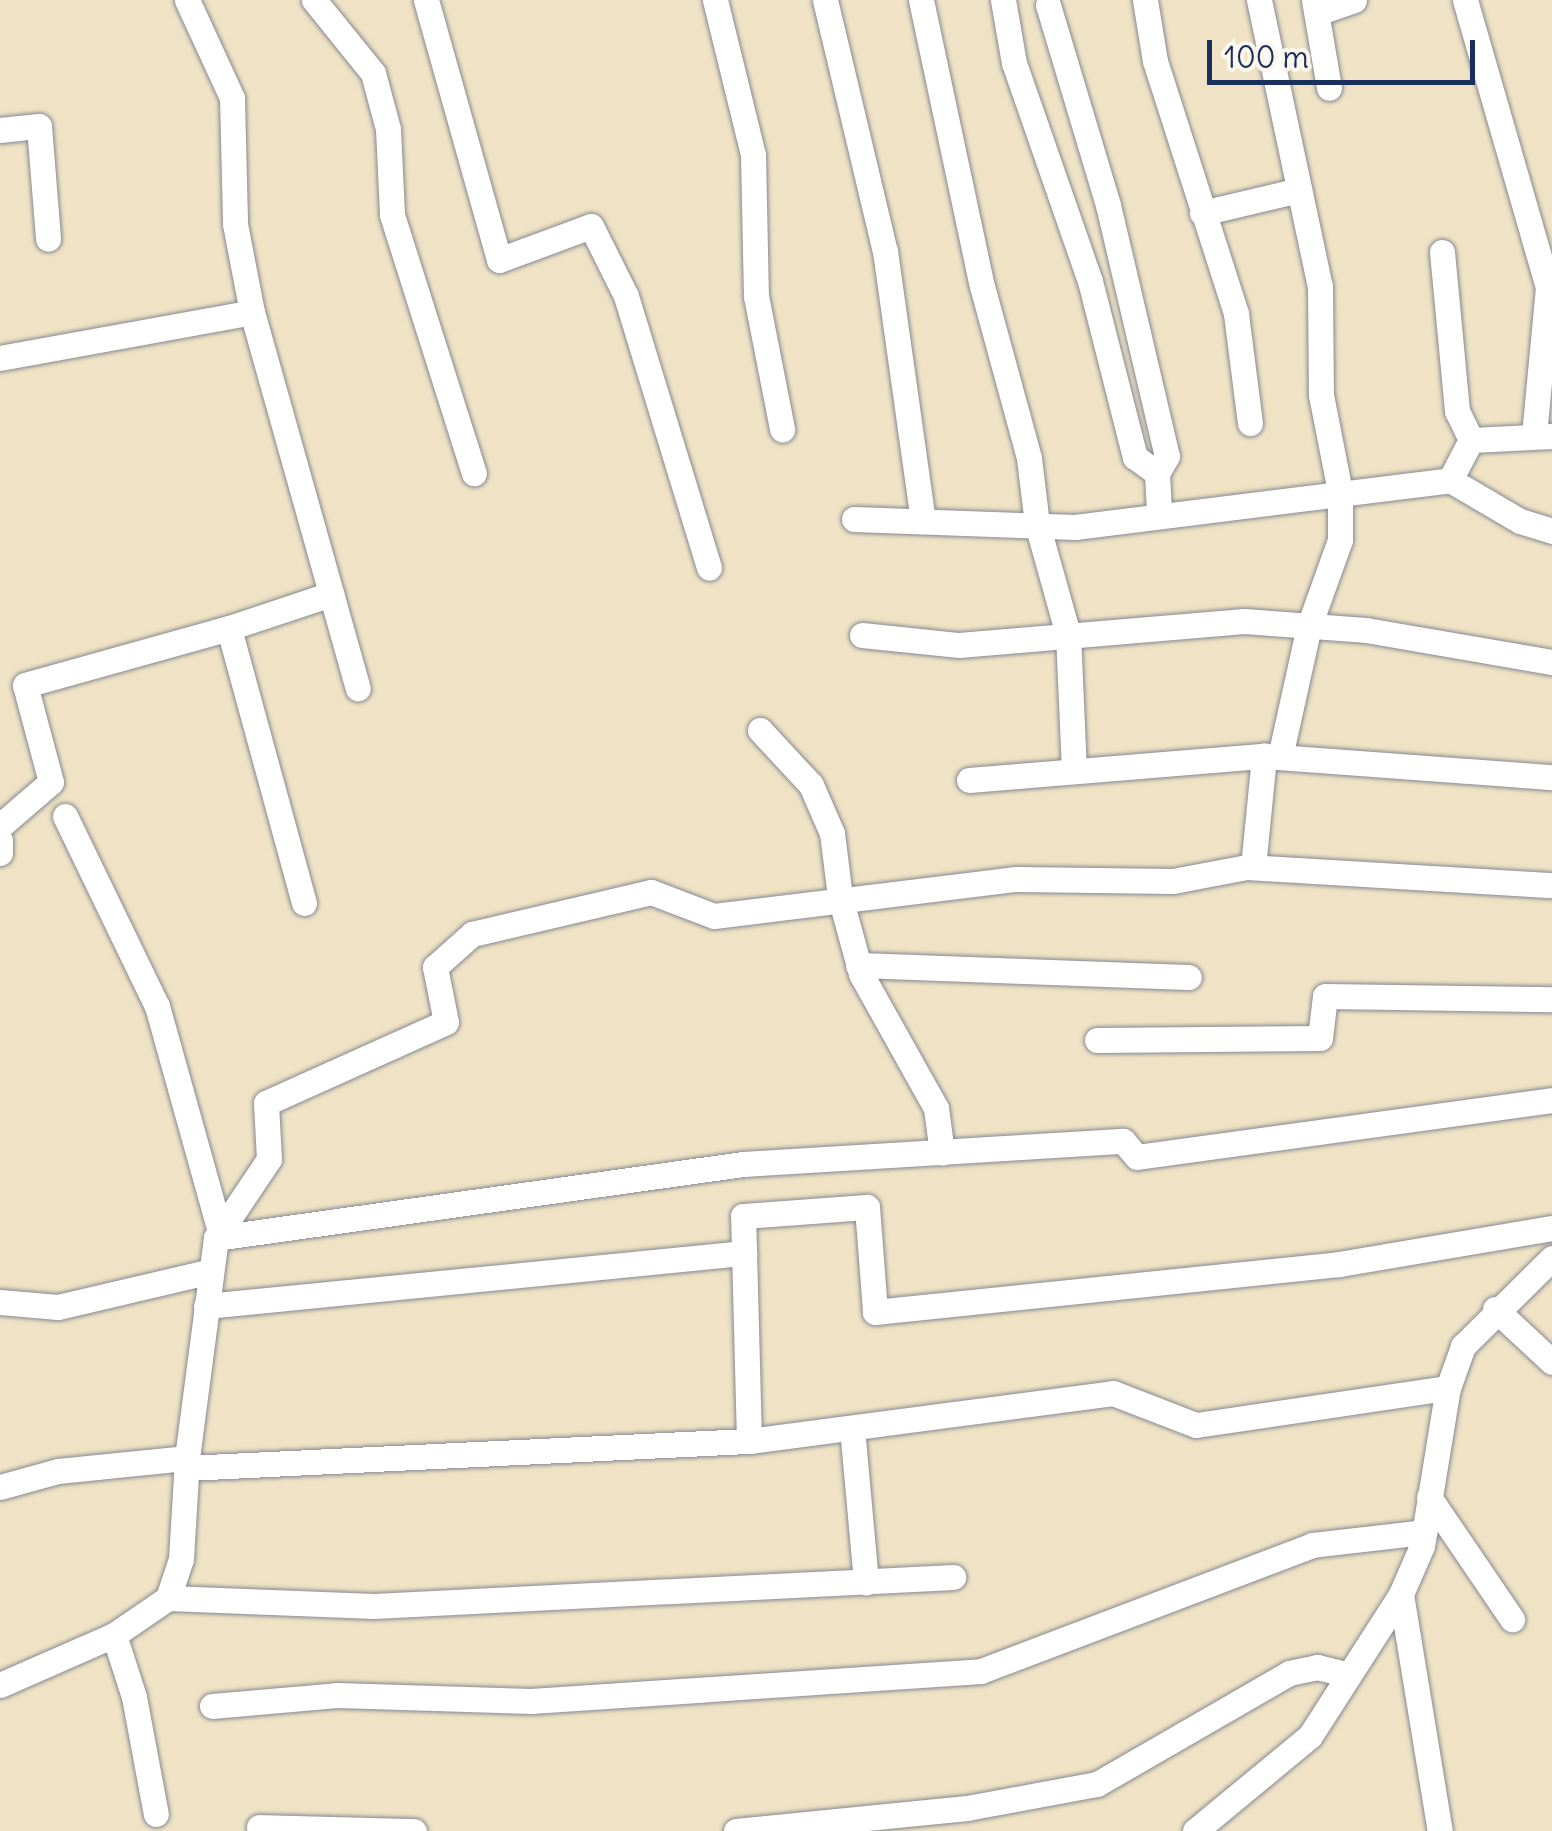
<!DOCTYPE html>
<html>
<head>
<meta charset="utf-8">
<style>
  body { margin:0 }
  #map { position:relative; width:1552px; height:1831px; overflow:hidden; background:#f0e3c5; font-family:Delius,sans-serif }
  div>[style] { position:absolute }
  .roads { filter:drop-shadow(0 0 2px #868992) drop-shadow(0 0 2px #868992) }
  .minor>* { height:25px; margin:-12.5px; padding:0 12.5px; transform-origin:12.5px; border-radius:12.5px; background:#fff }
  span { translate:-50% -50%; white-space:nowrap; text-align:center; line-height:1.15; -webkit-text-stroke:9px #fbf7ec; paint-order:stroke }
  .scale { position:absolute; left:1207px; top:40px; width:268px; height:45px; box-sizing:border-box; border:5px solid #1b2f5e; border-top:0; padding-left:12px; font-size:30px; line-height:35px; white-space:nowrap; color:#1b2f5e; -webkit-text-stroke:8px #fbf7ec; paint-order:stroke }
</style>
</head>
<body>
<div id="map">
  <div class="roads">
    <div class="minor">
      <div style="left:187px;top:0;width:108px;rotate:65.3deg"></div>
      <div style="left:232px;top:98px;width:126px;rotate:88.6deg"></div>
      <div style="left:235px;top:224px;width:90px;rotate:79.1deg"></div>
      <div style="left:252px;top:312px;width:391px;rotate:74.3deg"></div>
      <div style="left:314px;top:0;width:94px;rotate:51.1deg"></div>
      <div style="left:373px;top:73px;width:58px;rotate:75deg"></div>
      <div style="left:388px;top:129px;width:86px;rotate:87.3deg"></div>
      <div style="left:392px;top:215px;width:271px;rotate:72.4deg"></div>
      <div style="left:426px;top:0;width:270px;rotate:74.3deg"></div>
      <div style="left:499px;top:260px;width:98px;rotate:-20.3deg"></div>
      <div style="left:591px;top:226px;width:78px;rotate:63.4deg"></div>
      <div style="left:626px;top:296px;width:284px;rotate:73deg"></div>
      <div style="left:715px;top:0;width:160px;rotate:76.2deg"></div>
      <div style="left:753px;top:155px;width:141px;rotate:88.8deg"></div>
      <div style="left:756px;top:296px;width:136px;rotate:78.9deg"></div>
      <div style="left:825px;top:0;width:258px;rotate:76.6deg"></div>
      <div style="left:885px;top:251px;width:272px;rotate:82deg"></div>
      <div style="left:921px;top:0;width:292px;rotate:78deg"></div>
      <div style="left:982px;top:286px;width:178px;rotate:74.7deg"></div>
      <div style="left:1029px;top:458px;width:66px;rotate:83.1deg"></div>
      <div style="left:1037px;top:524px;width:114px;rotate:74.3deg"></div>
      <div style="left:1068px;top:634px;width:137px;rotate:87.5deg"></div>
      <div style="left:1003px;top:0;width:64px;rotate:80.1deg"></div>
      <div style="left:1014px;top:63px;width:231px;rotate:70.8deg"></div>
      <div style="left:1090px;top:281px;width:182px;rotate:75.7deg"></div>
      <div style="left:1135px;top:457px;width:27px;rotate:36deg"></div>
      <div style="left:1145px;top:0;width:62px;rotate:80.7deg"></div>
      <div style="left:1155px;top:61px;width:266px;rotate:72.2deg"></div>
      <div style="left:1236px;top:314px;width:110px;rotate:82.7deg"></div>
      <div style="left:1259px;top:0;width:292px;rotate:78deg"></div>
      <div style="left:1320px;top:286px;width:109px;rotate:89.5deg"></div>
      <div style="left:1321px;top:395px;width:99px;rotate:78.9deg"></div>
      <div style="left:1340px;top:492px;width:48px;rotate:90deg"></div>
      <div style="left:1340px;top:540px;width:91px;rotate:109.8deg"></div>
      <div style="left:1309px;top:626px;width:134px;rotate:102.5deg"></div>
      <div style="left:1314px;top:0;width:89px;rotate:80.3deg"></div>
      <div style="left:1465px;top:0;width:299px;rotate:73.9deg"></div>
      <div style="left:1548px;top:287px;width:148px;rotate:95.4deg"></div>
      <div style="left:1048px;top:5px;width:209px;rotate:73.3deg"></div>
      <div style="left:1108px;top:205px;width:258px;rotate:76.8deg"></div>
      <div style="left:1167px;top:456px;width:20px;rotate:120deg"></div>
      <div style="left:1157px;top:473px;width:39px;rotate:87deg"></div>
      <div style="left:1317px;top:13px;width:39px;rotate:-19deg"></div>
      <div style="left:0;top:130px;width:39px;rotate:-6deg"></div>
      <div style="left:39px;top:126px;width:113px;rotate:85.4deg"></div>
      <div style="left:1202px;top:213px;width:100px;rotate:-13.3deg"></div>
      <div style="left:1442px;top:252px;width:160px;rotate:84.6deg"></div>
      <div style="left:1457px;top:411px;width:32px;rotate:64deg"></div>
      <div style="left:0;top:358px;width:256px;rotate:-10.3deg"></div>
      <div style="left:1450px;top:480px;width:45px;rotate:-62.3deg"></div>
      <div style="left:1471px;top:440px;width:81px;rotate:-2.8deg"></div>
      <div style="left:854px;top:519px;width:221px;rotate:2.1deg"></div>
      <div style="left:1075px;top:527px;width:378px;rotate:-7.1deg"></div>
      <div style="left:1450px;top:480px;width:81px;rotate:30.4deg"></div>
      <div style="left:1520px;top:521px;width:34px;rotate:17deg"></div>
      <div style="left:862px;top:635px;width:98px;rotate:5.9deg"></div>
      <div style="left:959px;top:645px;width:286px;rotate:-4.8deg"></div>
      <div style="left:1244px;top:621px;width:122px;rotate:4.2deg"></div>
      <div style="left:1366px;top:630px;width:189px;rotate:9.8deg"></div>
      <div style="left:760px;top:730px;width:75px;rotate:47.2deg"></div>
      <div style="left:811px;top:785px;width:52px;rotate:66.4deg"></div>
      <div style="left:832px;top:833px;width:64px;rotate:82.9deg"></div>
      <div style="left:840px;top:897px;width:80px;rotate:74.7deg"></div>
      <div style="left:861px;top:974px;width:154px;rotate:60.8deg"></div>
      <div style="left:936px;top:1108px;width:45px;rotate:82.4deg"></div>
      <div style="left:969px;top:780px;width:296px;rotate:-4.7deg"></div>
      <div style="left:1264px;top:756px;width:289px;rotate:4.2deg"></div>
      <div style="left:65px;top:816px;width:211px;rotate:64.2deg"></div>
      <div style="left:157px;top:1006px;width:234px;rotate:74.4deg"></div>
      <div style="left:0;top:826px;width:67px;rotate:-40.8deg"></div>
      <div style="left:51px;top:782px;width:100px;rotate:-105deg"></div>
      <div style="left:25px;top:685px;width:212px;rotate:-15.6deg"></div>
      <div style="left:0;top:840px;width:13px;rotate:90deg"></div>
      <div style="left:1253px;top:867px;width:112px;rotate:-84.3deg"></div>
      <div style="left:304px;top:903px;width:285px;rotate:-105.3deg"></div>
      <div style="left:229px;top:628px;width:108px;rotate:-18.4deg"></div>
      <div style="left:858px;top:965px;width:331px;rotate:2.1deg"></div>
      <div style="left:1097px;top:1040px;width:223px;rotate:-0.5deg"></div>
      <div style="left:1320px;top:1038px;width:42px;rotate:-83.2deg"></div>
      <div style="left:1325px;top:996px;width:227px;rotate:0.8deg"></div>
      <div style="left:216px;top:1238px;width:532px;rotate:-7.99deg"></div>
      <div style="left:743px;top:1164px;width:381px;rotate:-3.5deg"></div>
      <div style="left:1123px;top:1141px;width:21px;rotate:49deg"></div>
      <div style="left:1137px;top:1157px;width:419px;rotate:-7.8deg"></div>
      <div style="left:0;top:1302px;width:58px;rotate:4.9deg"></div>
      <div style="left:58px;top:1307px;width:157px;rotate:-13.2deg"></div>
      <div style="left:206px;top:1306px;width:541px;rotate:-5.63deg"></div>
      <div style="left:1495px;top:1309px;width:78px;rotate:42.9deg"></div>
      <div style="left:852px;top:1428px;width:155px;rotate:84.8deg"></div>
      <div style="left:749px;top:1441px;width:225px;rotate:-91.5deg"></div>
      <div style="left:743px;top:1216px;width:124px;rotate:-4.2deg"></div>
      <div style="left:867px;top:1207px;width:105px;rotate:85.6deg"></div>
      <div style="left:875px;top:1312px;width:466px;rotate:-5.9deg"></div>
      <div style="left:1339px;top:1264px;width:216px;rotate:-9.6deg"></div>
      <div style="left:186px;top:1468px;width:564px;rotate:-2.75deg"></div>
      <div style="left:749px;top:1441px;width:367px;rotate:-7.5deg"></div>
      <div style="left:1113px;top:1393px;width:89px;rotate:21.1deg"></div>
      <div style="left:1196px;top:1425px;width:255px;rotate:-8.4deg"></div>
      <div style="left:0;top:1487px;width:60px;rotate:-15.4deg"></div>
      <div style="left:58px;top:1471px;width:130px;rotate:-5.8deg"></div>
      <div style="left:1429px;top:1497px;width:148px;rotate:55.8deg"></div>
      <div style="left:1401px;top:1594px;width:240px;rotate:80.7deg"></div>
      <div style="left:168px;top:1598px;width:206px;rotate:2.2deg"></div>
      <div style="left:374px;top:1606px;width:580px;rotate:-2.87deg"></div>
      <div style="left:114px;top:1635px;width:65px;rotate:72.1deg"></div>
      <div style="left:134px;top:1697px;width:119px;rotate:79.4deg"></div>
      <div style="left:0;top:1685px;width:124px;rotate:-23.7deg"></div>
      <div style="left:114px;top:1635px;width:65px;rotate:-34.4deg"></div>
      <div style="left:168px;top:1598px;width:41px;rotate:-71.6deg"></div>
      <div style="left:181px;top:1559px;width:101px;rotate:-86.6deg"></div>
      <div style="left:187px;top:1458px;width:222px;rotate:-82.5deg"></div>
      <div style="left:216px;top:1238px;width:95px;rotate:-56.1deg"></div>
      <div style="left:269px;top:1159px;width:56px;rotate:-93.1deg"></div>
      <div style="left:266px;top:1103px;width:197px;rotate:-24.2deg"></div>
      <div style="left:446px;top:1022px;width:56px;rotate:-101.3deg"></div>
      <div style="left:435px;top:967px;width:50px;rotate:-41.7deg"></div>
      <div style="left:472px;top:934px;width:184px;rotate:-13.2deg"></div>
      <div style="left:651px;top:892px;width:67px;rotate:20.9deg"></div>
      <div style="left:714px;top:916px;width:304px;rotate:-7deg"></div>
      <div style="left:1016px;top:879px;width:157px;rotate:0.7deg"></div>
      <div style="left:1173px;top:881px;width:75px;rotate:-10.7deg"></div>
      <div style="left:1247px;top:867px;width:306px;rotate:3.4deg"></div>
      <div style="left:212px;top:1706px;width:125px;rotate:-5deg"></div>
      <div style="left:337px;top:1695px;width:194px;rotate:1.8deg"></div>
      <div style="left:531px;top:1701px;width:451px;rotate:-3.8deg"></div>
      <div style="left:981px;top:1671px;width:354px;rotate:-20.8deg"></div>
      <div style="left:1312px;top:1545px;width:113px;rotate:-6.6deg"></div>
      <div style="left:259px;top:1827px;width:155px;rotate:1.5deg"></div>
      <div style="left:736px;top:1831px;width:232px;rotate:-5.7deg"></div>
      <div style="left:967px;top:1808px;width:132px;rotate:-10.5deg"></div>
      <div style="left:1097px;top:1784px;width:222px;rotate:-30deg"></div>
      <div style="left:1289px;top:1673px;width:29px;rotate:-12deg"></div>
      <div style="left:1317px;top:1667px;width:33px;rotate:14deg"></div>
      <div style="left:1195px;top:1831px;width:149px;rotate:-39.6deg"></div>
      <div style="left:1310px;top:1736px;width:169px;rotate:-57.3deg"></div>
      <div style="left:1401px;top:1594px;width:52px;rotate:-66.4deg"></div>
      <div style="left:1422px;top:1546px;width:160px;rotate:-80.7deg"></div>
      <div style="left:1448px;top:1388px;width:45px;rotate:-70.3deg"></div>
      <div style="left:1463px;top:1346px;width:125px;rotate:-44.7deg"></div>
    </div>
  </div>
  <div class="scale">100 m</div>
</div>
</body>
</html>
